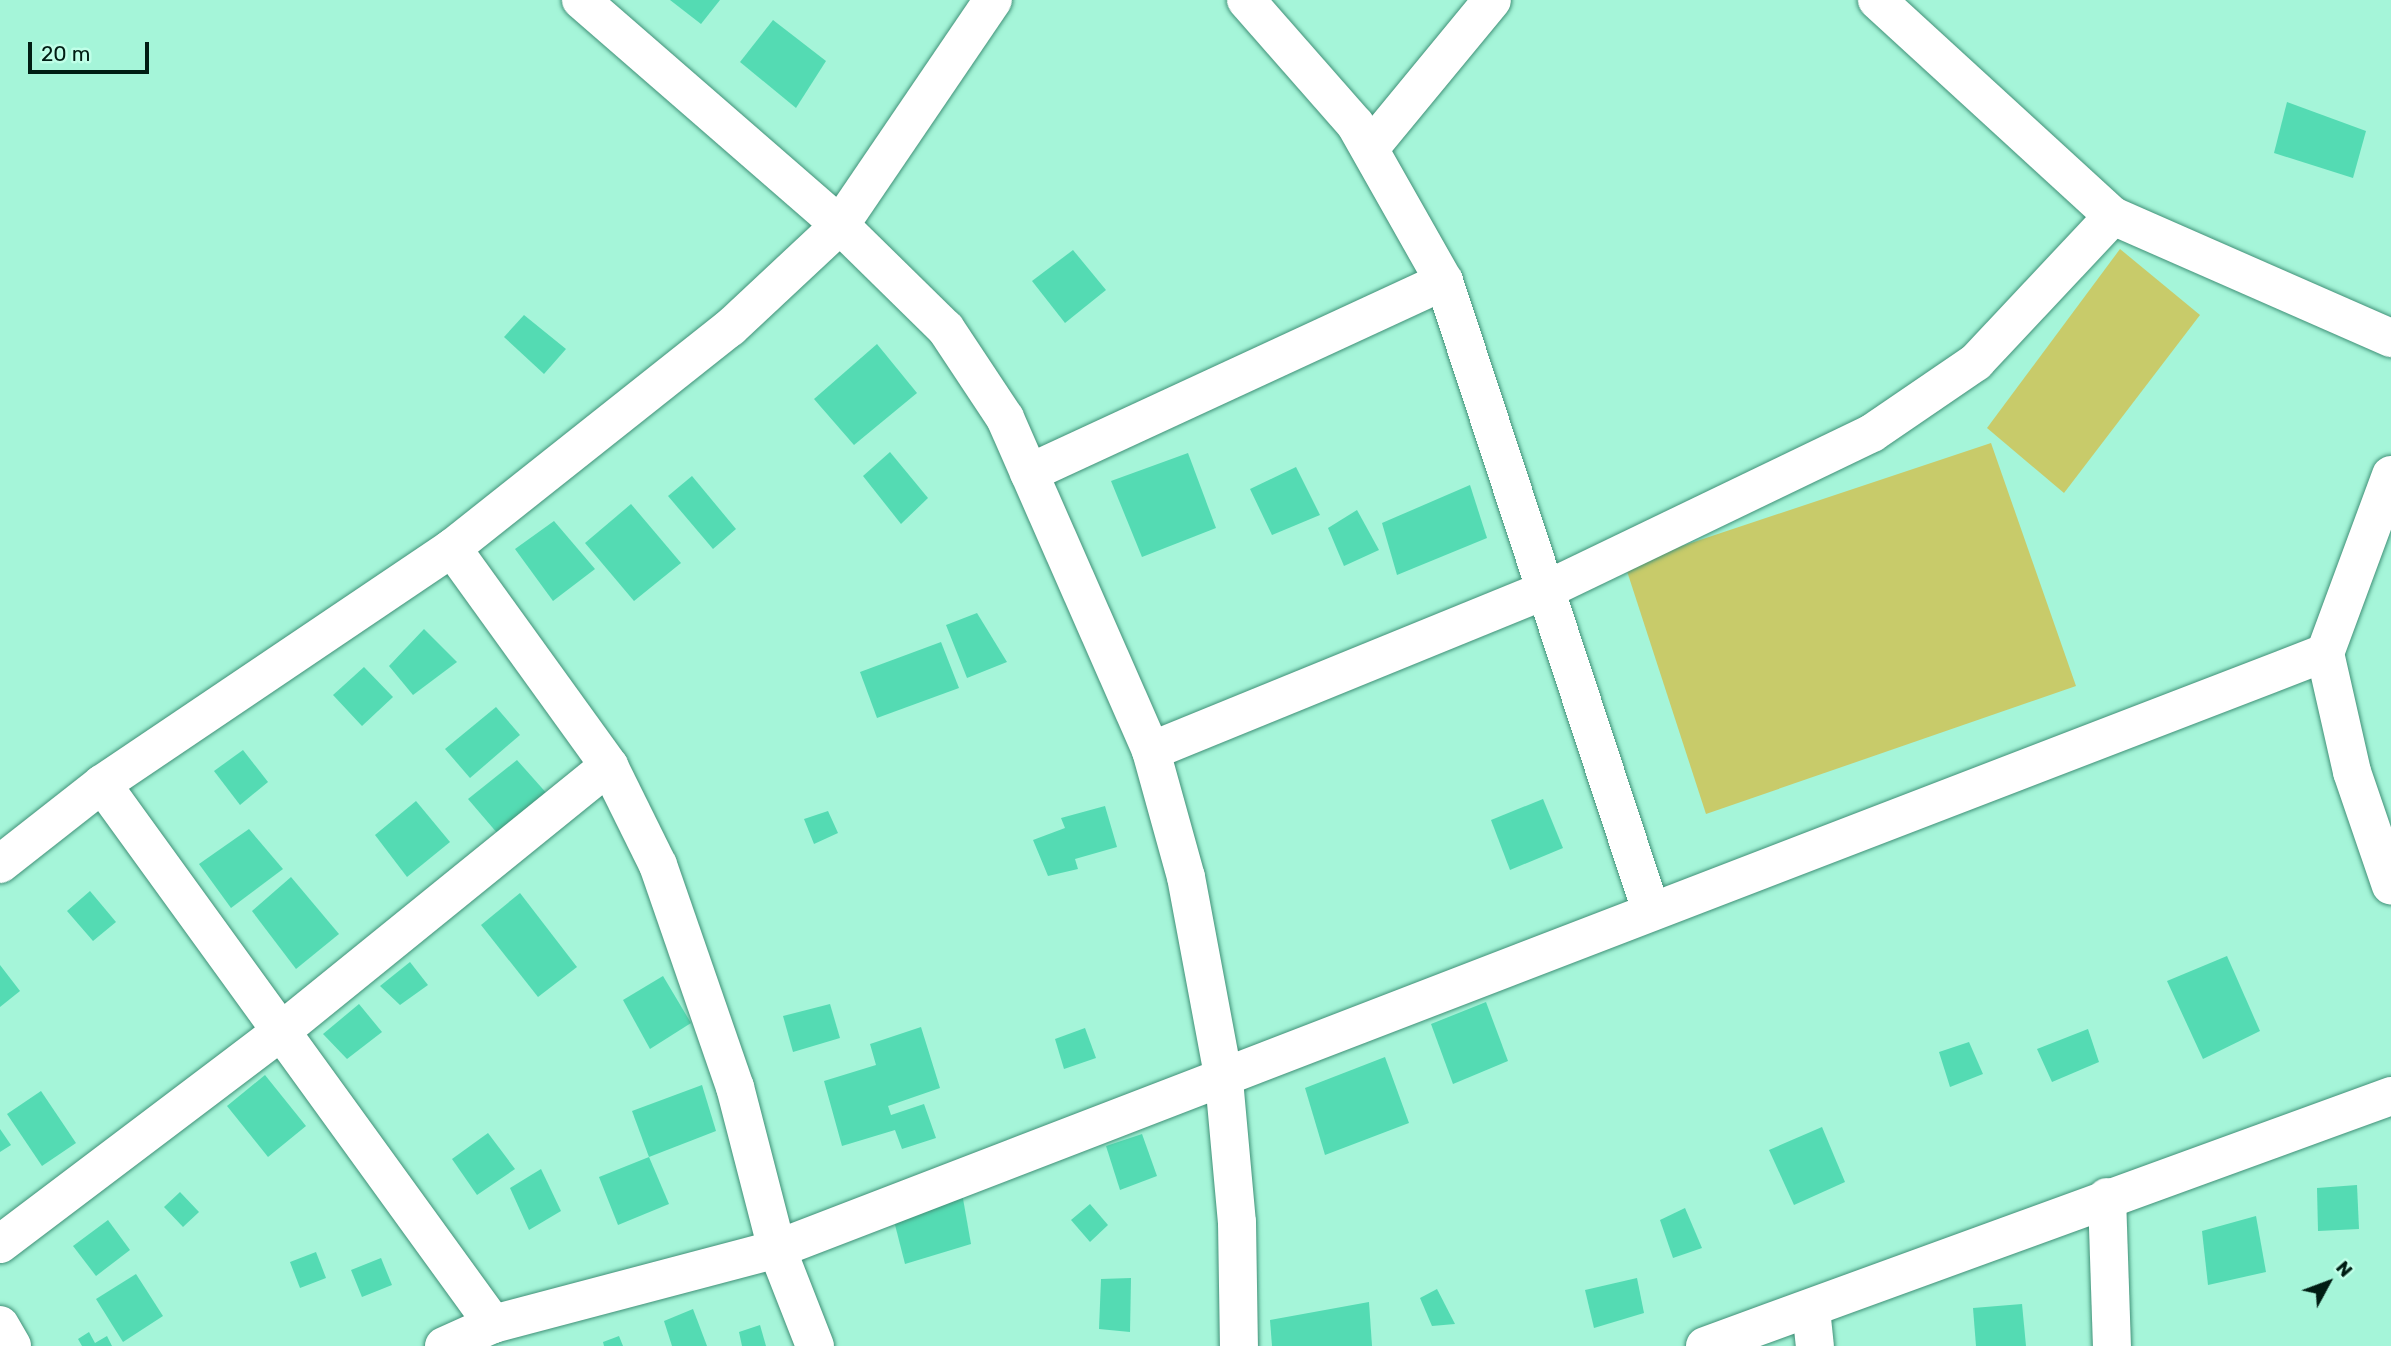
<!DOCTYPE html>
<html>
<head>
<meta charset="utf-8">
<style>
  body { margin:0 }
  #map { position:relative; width:2391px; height:1346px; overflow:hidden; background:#a5f5d9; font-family:Rubik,sans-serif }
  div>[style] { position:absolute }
  .green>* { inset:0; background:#c8cb6a }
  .building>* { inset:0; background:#54dbb3 }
  .roads { filter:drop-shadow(0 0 2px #419178) drop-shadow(0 0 2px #419178) }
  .minor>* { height:38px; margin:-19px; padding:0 19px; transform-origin:19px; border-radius:19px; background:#fff }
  span { translate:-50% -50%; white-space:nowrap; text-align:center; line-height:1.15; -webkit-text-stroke:5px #c0ffe8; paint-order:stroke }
  .north { position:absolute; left:2293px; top:1248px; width:70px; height:70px; -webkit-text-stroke:5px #c0ffe8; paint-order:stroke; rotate:49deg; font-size:19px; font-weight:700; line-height:28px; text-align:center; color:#001d13 }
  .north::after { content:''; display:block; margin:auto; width:24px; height:32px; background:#001d13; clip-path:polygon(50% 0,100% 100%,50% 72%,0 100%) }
  .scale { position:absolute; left:28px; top:42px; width:121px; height:32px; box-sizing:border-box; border:4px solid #001d13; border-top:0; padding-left:9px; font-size:21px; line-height:24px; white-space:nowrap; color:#001d13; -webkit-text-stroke:5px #c0ffe8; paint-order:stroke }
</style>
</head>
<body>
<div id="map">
  <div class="green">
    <div style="clip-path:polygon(2120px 249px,2200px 315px,2064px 493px,1987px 428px)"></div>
    <div style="clip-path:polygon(1991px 443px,2076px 686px,1706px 814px,1625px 565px)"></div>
  </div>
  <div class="building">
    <div style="clip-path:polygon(670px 0,720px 0,701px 24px)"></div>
    <div style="clip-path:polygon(773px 20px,826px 61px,796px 108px,740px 62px)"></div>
    <div style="clip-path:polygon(2287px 102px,2366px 131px,2353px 178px,2274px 153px)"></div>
    <div style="clip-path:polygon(1073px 250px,1106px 290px,1065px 323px,1032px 281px)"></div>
    <div style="clip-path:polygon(524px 315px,566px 349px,544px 374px,504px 337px)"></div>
    <div style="clip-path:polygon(877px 344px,917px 393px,854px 445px,814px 399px)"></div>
    <div style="clip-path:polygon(890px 452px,928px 498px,901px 524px,863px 476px)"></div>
    <div style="clip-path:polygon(1188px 453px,1216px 528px,1142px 557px,1111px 481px)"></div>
    <div style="clip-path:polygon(1296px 467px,1320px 515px,1272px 535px,1250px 489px)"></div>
    <div style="clip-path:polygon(692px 476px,736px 529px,713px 549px,668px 496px)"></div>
    <div style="clip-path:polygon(1470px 485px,1487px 538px,1397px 575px,1382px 523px)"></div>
    <div style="clip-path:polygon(631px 504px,681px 563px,634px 601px,585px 543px)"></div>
    <div style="clip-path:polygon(1357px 510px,1379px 550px,1344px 566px,1328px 528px)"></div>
    <div style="clip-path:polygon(554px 521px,595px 569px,553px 601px,515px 549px)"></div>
    <div style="clip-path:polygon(977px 613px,1007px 662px,967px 678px,946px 625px)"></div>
    <div style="clip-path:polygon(424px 629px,457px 662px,413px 695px,389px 666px)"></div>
    <div style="clip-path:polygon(941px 642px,959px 688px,877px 718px,860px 672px)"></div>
    <div style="clip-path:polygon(364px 667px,393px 697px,362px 726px,333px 695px)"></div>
    <div style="clip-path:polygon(496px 707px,520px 735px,470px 778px,445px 749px)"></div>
    <div style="clip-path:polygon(243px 750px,268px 782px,240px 805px,214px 771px)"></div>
    <div style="clip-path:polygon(517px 760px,549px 796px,498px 834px,468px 799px)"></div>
    <div style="clip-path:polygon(1543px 799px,1563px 848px,1510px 870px,1491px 820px)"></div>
    <div style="clip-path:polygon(416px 801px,450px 842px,407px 877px,375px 835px)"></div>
    <div style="clip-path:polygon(1105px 806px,1117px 847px,1075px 859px,1078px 869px,1048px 876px,1033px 840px,1065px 828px,1061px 818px)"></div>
    <div style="clip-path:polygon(828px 811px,838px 833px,814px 844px,804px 819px)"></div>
    <div style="clip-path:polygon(249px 829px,283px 869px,231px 908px,199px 864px)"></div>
    <div style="clip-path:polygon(291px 877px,339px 934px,296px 969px,252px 911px)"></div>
    <div style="clip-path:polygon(90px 891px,116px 922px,93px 941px,67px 911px)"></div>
    <div style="clip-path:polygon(520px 893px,577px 967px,538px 997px,481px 925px)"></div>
    <div style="clip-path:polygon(2227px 956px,2260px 1031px,2203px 1059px,2167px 981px)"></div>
    <div style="clip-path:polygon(410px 962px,428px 985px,400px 1005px,380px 986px)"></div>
    <div style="clip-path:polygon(0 965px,20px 991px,0 1007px)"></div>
    <div style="clip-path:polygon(663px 976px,691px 1023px,650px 1049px,623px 1000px)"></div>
    <div style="clip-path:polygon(1486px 1002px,1508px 1061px,1453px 1084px,1431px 1024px)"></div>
    <div style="clip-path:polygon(359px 1004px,382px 1032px,347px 1059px,323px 1034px)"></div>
    <div style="clip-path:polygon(830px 1004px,840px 1038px,793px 1052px,783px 1016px)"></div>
    <div style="clip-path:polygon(921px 1027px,940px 1088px,888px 1106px,891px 1115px,924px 1104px,936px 1138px,902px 1149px,895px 1130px,842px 1146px,824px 1081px,876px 1065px,870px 1044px)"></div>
    <div style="clip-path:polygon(1085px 1028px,1096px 1058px,1064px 1069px,1055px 1039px)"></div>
    <div style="clip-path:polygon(2088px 1029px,2099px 1062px,2052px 1082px,2037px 1049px)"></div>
    <div style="clip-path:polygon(1969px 1042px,1983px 1074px,1950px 1087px,1939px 1052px)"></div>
    <div style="clip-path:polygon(1385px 1057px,1409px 1123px,1325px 1155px,1305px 1088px)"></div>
    <div style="clip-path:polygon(265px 1075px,306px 1126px,268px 1157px,227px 1106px)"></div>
    <div style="clip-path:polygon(702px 1085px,716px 1131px,649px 1157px,632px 1111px)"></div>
    <div style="clip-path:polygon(41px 1091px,76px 1143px,42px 1166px,7px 1114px)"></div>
    <div style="clip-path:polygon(1822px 1127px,1845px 1182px,1794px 1205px,1769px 1150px)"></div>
    <div style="clip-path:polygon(0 1129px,11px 1145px,0 1152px)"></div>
    <div style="clip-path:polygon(488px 1133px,515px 1169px,477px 1195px,452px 1159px)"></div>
    <div style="clip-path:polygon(1142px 1134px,1157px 1176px,1120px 1190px,1106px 1146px)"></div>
    <div style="clip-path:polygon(649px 1157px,669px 1204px,618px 1225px,599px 1177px)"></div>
    <div style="clip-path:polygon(541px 1169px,561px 1211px,529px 1230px,510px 1188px)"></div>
    <div style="clip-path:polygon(2357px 1185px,2359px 1229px,2318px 1231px,2317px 1188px)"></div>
    <div style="clip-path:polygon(180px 1192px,199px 1212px,183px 1227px,164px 1207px)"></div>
    <div style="clip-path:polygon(962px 1193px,971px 1244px,905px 1264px,892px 1213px)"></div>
    <div style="clip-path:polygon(1090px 1204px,1108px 1225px,1090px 1242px,1071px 1220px)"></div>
    <div style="clip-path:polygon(1685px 1208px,1702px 1248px,1673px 1258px,1660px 1220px)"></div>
    <div style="clip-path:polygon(2256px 1216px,2266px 1272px,2208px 1285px,2202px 1231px)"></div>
    <div style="clip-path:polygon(108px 1220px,130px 1250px,96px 1276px,73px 1246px)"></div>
    <div style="clip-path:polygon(316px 1252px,326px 1278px,300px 1288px,290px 1262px)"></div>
    <div style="clip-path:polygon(381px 1258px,392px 1285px,362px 1297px,351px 1270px)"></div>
    <div style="clip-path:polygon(136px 1274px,163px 1316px,123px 1342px,96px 1299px)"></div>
    <div style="clip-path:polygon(1131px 1278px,1130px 1332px,1099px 1329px,1101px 1279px)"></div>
    <div style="clip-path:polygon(1637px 1278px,1644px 1313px,1594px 1328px,1585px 1290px)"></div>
    <div style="clip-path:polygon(1437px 1289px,1455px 1324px,1432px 1326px,1420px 1298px)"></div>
    <div style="clip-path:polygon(1369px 1302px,1372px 1346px,1272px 1346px,1270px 1320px)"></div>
    <div style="clip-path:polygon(2022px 1304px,2026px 1346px,1976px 1346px,1973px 1308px)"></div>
    <div style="clip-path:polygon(693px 1309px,707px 1346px,672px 1346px,664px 1321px)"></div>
    <div style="clip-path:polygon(760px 1325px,766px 1346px,742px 1346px,739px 1332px)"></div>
    <div style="clip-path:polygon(89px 1332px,95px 1343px,107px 1336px,112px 1346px,82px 1346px,78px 1339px)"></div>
    <div style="clip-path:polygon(619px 1336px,623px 1346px,604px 1346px,603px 1342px)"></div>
  </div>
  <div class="roads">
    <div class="minor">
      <div style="left:581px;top:0;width:343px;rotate:41deg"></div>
      <div style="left:840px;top:225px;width:148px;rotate:44.5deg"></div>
      <div style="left:946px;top:329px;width:107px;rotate:56.5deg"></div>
      <div style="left:1005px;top:418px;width:364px;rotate:66.3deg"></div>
      <div style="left:1151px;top:751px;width:131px;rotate:74.5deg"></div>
      <div style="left:1186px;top:877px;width:207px;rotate:79.4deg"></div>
      <div style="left:1224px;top:1080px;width:143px;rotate:84.8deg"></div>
      <div style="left:1237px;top:1222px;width:124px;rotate:89.1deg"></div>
      <div style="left:1246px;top:0;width:165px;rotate:48.7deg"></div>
      <div style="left:1355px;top:124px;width:180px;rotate:60.5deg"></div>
      <div style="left:1444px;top:281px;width:663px;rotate:71.81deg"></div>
      <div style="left:1877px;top:0;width:320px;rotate:42.5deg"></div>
      <div style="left:2113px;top:216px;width:304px;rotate:23.7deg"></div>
      <div style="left:1371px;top:147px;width:190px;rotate:-50.5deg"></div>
      <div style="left:1029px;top:473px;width:457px;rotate:-24.8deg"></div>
      <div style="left:2391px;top:475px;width:190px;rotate:110.3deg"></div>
      <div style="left:2325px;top:653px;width:122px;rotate:77.2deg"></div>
      <div style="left:2352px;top:772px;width:120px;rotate:71.1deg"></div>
      <div style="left:452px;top:548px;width:269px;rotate:54.2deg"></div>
      <div style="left:609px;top:766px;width:110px;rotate:63.7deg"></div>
      <div style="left:658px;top:865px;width:235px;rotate:70.9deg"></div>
      <div style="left:735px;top:1087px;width:167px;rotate:75.5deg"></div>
      <div style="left:777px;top:1249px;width:104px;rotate:68.6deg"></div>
      <div style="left:1151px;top:751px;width:424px;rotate:-22.2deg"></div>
      <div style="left:1544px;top:591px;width:364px;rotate:-25.7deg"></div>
      <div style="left:1872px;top:433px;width:126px;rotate:-34.3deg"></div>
      <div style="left:1976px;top:362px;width:200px;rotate:-46.8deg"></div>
      <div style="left:102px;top:784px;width:667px;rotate:54.09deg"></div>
      <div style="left:0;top:864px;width:130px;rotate:-38.1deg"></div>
      <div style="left:102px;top:784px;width:422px;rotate:-34deg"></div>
      <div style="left:452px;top:548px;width:355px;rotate:-38.4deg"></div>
      <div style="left:730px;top:328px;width:151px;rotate:-43.1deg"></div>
      <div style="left:840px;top:225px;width:272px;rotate:-55.8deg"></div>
      <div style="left:2107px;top:1197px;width:149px;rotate:88.1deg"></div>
      <div style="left:0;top:1244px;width:351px;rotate:-37.1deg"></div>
      <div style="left:280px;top:1032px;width:423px;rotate:-39deg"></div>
      <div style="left:1811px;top:1309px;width:37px;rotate:84deg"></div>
      <div style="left:0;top:1325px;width:24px;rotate:60deg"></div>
      <div style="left:444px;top:1346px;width:54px;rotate:-24.2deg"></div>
      <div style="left:493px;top:1324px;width:294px;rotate:-14.8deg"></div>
      <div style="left:777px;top:1249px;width:1659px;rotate:-21.06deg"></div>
      <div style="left:1705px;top:1346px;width:730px;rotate:-20.02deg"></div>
    </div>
  </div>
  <div class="north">N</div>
  <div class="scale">20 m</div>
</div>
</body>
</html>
